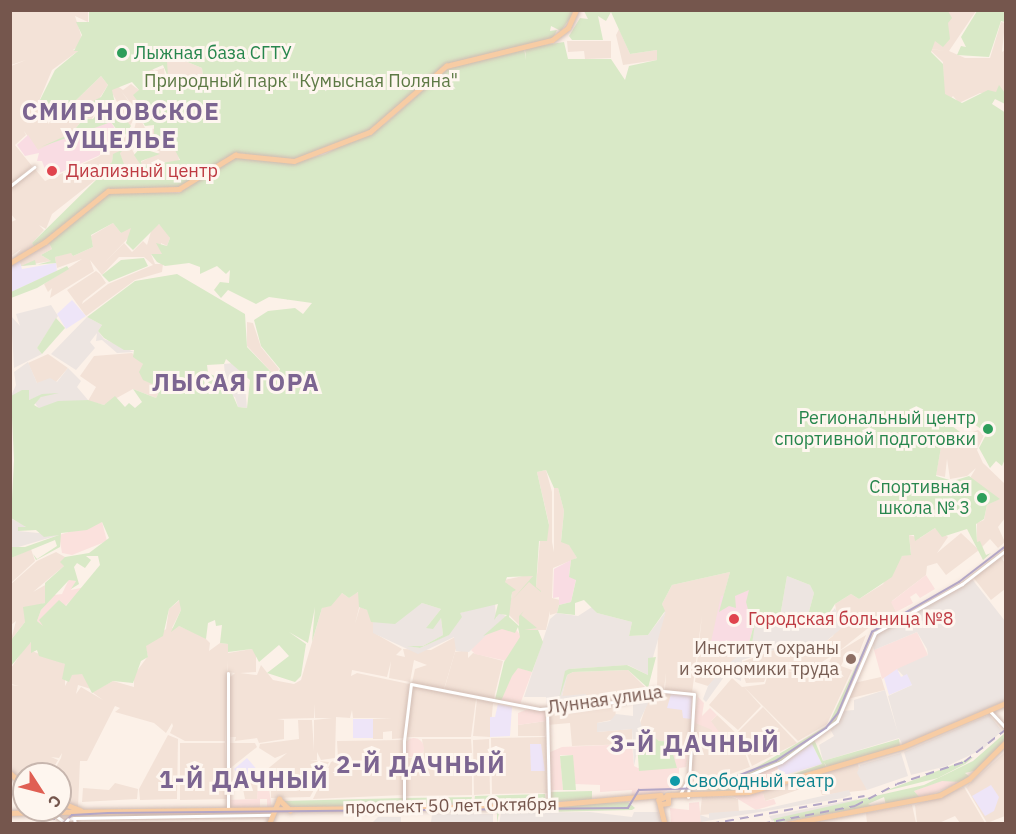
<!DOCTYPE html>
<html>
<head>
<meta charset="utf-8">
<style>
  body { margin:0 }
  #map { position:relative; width:1016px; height:834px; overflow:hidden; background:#fcf1e8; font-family:"IBM Plex Sans",sans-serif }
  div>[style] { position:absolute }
  .residential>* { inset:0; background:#f3e2d7 }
  .commercial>* { inset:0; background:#fbe1dd }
  .round { border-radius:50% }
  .industrial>* { inset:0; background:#ede5e1 }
  .education>* { inset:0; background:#eee5f8 }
  .medical>* { inset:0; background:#f9dce3 }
  .green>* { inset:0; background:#d9e9c7 }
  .roads { filter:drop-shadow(0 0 2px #cfbab1) drop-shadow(0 0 2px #cfbab1) }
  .minor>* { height:3px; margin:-1.5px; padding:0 1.5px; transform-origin:1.5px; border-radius:1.5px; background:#fff }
  .major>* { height:4.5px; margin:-2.25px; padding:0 2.25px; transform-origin:2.25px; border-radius:2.25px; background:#f7cca4 }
  .tram>* { height:1.5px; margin:-0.75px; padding:0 0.75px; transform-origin:0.75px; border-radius:0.75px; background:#b3a6c6 }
  .rail>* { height:1.5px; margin-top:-0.75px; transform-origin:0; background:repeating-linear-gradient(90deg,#b3a6c6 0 9px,transparent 0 15px) }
  .bridges { filter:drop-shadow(0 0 2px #cfbab1) drop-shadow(0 0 2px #cfbab1) }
  .minor-bridge>* { height:3px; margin:-1.5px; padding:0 1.5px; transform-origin:1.5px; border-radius:1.5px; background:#fff }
  .major-bridge>* { height:4.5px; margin:-2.25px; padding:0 2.25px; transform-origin:2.25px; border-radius:2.25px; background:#f7cca4 }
  .dots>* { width:16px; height:16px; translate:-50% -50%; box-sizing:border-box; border:3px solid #fef6ef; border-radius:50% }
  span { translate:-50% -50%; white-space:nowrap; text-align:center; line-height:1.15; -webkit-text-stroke:6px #fef6ef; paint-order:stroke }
  .leisure-label { font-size:18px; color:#27864d }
  .left { translate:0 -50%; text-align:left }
  .right { translate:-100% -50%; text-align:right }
  .park-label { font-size:18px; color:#5d7a45 }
  .health-label { font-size:18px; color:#be3a42 }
  .education-label { font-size:18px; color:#785e54 }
  .street-label { font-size:18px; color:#75564d }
  .culture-label { font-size:18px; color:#0d838f }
  .district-label { font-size:24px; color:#7c6591; font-weight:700; letter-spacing:1.5px }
  .frame { position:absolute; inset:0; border:12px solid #75564d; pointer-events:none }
  .north { position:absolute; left:12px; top:762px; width:60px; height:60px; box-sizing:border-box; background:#fef6ef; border:2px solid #c7b6ae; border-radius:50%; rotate:126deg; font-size:16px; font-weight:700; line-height:24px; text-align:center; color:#75564d }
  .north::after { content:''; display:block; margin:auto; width:21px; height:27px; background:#e05f53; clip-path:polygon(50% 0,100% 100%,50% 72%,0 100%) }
</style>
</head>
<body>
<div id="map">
  <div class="residential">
    <div style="clip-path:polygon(11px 11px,88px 11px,88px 22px,75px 16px,81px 35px,80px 45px,73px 50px,78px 51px,52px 70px,37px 106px,48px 106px,45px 112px,68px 108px,101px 76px,108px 85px,99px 99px,75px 111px,98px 108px,92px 119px,77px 118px,52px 123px,83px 119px,72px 133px,38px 151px,24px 131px,26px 135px,15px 145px,32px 166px,11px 185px,11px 66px,26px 60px,11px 65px)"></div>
    <div style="clip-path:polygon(945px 11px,976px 11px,949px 51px,965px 58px,990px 58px,1001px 22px,1005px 23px,1002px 52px,1005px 50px,1005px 96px,980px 93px,959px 103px,953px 96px,944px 106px,943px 62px,929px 49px,946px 51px,931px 49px)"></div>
    <div style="clip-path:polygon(619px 29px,630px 54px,657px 50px,657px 60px,623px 65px,616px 35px)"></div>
    <div style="clip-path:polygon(567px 41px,611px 41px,611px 58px,585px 59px,584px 51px,568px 52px)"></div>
    <div style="clip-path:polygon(173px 56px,202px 68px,203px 76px,193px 82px,175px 77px,175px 84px,166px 82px,158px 89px,149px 82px,149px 87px,142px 90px,134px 76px,151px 66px,154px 71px,164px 68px,165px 77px,160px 77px,167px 81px,173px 77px,167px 76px,166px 61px)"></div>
    <div style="clip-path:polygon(131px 84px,140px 91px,134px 107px,121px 91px,133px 107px,128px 111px,133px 108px,137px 113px,130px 126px,110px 89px,116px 85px,123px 90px)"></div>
    <div style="clip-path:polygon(138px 114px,145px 128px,156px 129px,154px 140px,177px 142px,179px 161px,142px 166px,141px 162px,160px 152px,140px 140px,129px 144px,140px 164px,124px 167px,120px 153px,113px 155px,112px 162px,97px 174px,99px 177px,52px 214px,46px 229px,39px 225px,44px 230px,32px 243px,35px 248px,11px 262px,21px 249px,11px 256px,11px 222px,16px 220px,11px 214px,11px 187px,34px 168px,45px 181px,98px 157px,134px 130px)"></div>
    <div style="clip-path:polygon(113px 223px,121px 233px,128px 225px,136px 230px,106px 261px,124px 243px,132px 252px,143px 241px,147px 245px,152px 228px,159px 224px,164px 228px,170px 238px,167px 246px,161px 243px,162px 254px,151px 254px,155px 264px,163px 264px,162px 272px,135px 280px,86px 316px,67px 290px,96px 271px,100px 274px,106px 283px,83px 301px,82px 304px,108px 284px,153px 265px,144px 257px,119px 257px,102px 275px,90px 260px,94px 271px,50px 298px,52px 288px,48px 292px,44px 284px,82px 259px,57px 268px,55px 257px,71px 252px,73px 256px,93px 247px,91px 236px)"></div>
    <div style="clip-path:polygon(48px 241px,52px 249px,41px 255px,51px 261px,21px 266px,19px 259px)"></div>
    <div style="clip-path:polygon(247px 322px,253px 323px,261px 347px,279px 369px,276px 377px,247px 346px)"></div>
    <div style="clip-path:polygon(132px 353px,143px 364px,145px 375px,161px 388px,156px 398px,133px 389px,104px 405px,88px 401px,96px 387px,80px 376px,94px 356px)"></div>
    <div style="clip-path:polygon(48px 354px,68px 368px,56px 382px,37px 383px,28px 363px)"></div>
    <div style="clip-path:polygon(978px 430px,984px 435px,977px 450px,983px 463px,1005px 484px,1005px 518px,998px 527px,1005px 542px,998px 548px,990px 539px,981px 548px,977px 542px,977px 523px,984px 520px,987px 505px,999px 499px,970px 478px,976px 468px,967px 476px,950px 479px,947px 459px,945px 477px,936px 475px,941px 447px,947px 445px,942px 438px,959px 431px,954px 446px,957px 448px,962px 436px)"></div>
    <div style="clip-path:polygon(546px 470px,552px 492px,552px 542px,554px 552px,554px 488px,558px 488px,564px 511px,561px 541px,569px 544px,577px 558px,553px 568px,552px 598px,560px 600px,557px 613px,550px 615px,550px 611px,546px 630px,524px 630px,507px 613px,512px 595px,504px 580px,532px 574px,536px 587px,540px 540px,549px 524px,537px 472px)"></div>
    <div style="clip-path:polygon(935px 528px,948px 537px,937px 553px,961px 533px,979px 550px,946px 575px,937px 563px,927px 566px,926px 575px,892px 601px,896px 612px,867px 629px,838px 652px,866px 635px,859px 653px,847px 653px,841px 666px,852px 670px,827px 724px,798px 741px,744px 687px,761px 706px,738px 730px,709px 705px,732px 678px,742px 687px,765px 684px,769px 670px,808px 673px,829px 662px,833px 655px,806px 672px,769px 669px,764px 682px,746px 683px,739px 663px,774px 650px,795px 651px,797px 658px,812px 652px,833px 636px,838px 621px,835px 604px,851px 594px,859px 599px,883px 584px,902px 556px,911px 554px,909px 535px,920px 538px)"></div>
    <div style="clip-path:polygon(31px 549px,35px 561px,11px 583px,11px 558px)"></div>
    <div style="clip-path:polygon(56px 552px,65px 557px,64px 566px,33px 592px,47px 584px,45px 603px,25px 609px,25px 622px,11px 640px,16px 621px,11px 625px,11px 584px,37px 561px)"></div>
    <div style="clip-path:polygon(1000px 556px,1005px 563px,1005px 589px,991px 600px,973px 577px)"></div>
    <div style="clip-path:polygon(730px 572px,709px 651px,739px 650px,739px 655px,708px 686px,695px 682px,702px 615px,692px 693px,665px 690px,666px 673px,664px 689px,657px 690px,658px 632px,665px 614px,662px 604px,672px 585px)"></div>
    <div style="clip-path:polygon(357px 592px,362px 596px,355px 624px,360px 607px,367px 610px,376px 624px,376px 634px,402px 649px,396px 655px,405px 657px,403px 649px,431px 650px,455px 637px,458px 642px,444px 689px,412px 683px,415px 669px,427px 665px,414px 660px,410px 682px,389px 678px,391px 661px,387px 677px,352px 670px,351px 676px,357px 673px,409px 684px,404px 738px,392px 739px,392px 731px,383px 732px,383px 739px,373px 739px,373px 719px,392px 718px,353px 718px,352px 710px,350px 718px,336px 717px,335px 758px,321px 760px,317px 752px,317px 760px,309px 760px,329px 762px,310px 797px,271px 798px,271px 788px,289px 769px,278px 777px,274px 770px,259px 782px,257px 799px,245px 799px,243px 789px,287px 753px,275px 758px,259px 748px,260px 744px,299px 739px,298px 720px,312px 720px,314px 751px,314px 720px,332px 718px,315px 718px,314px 704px,314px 718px,277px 719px,284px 720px,284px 739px,259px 743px,257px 738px,235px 741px,236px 737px,227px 737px,228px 679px,235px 673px,228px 672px,228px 660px,225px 741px,185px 741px,170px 733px,173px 726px,172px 723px,166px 733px,154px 723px,115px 712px,120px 708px,115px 706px,87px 761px,80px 761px,78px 808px,60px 801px,60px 774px,52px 774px,61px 758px,62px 753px,59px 758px,51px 757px,58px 760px,50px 774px,31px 770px,24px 774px,24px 783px,11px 772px,11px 685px,19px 686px,11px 684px,11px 668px,29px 642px,34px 644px,32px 651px,65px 664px,65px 686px,71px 675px,82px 673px,91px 689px,78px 685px,76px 694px,81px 687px,103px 700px,92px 692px,113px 681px,134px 687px,134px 675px,148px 656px,145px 646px,166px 629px,169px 609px,180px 600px,181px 610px,172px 628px,179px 626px,204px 637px,210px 643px,209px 651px,220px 643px,229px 644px,228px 653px,252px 649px,256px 652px,256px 672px,240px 673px,257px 675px,261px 665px,273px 680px,294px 684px,301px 680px,322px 608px,342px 593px,349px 598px)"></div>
    <div style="clip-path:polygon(468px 650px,468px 658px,473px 653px,503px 661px,493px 702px,444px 690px,455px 652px)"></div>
    <div style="clip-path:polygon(628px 670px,648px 690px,624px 701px,587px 704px,562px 696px,567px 675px,573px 672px)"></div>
    <div style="clip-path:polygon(881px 677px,885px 690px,847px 699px,854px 683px)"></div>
    <div style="clip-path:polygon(411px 686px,476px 699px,471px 737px,405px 737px)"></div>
    <div style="clip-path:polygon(662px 691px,693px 696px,689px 748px,682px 748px,682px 742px,659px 741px,639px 727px,647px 703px)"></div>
    <div style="clip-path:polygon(477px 699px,493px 703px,490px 737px,473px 736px)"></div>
    <div style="clip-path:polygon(615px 703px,616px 719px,597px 723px,597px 732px,632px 729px,632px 744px,572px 746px,570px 723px,547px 725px,548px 710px)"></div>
    <div style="clip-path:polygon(763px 707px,797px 743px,752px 766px,738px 732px)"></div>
    <div style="clip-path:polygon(717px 715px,739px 736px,750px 767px,695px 787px,696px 782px,687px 779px,693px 722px,711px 721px)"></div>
    <div style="clip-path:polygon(546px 721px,545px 736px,518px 736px,518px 725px)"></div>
    <div style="clip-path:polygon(168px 735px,178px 739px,177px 799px,140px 800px,139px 789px)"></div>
    <div style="clip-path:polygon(546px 737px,547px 793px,492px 794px,491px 738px)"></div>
    <div style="clip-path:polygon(422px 739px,471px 739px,472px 753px,424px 757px)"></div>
    <div style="clip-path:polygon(489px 739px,490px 794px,474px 795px,473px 740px)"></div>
    <div style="clip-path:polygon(337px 741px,402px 740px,404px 795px,313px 799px,331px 762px,338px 759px)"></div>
    <div style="clip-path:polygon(180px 743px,225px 743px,227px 799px,180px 800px)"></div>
    <div style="clip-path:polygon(255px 743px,257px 747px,228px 770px,227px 743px)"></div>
    <div style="clip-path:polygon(1005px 752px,1005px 816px,987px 823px,966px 787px)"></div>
    <div style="clip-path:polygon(472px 755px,472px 795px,405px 796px,406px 758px)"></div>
    <div style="clip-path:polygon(857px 762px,867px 790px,822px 795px,818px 783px,765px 801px,762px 789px)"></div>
    <div style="clip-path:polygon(115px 783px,138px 789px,137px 799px,82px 802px,83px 788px,109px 790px)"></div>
    <div style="clip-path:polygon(964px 787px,985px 823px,960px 823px,955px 816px,939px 823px,917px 823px,915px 805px)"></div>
    <div style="clip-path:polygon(702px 797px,732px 797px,738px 799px,739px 812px,700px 815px)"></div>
    <div style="clip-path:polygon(912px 805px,916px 823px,867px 823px,866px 813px)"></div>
  </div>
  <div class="commercial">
    <div style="clip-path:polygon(102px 522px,107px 541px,72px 555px,62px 553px,59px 535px)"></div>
    <div style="clip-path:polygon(926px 575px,935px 589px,920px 598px,916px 593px,910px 597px,913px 603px,896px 612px,891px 602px)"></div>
    <div style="clip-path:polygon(69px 579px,76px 581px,71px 590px,85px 587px,43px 627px,37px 621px,41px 610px,54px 595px,62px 594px)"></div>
    <div style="clip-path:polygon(506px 616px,521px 636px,511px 662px,475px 654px,471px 650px,482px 636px)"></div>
    <div style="clip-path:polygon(917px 632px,928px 655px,882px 679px,874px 650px)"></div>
    <div style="clip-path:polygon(513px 666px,532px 672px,519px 707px,498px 703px)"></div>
    <div style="clip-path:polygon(698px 697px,704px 703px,702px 716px,710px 708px,717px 715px,711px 721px,719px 732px,711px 740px,712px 730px,693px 722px)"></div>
    <div style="clip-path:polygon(528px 709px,545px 710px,546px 721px,518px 725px,518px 713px)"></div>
    <div class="round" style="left:404px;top:738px;width:20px;height:20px"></div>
    <div style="clip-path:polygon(632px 744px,634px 766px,638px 768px,675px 765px,671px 747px,689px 748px,686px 767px,679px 768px,679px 784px,657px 796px,631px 798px,632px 790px,600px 792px,600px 785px,575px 784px,572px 755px,560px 755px,563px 790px,549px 790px,548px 753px,562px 747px)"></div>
    <div style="clip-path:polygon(777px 765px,781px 776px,789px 779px,746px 792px,741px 779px)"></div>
    <div style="clip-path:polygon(274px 769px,278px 777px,269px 789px,272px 808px,267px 808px,267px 799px,260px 799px,260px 809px,230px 809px,228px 800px,257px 799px,258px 784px)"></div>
    <div style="clip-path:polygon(943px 780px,961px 782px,920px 799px,914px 791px)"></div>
    <div style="clip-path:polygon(762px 789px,765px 801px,774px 799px,776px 804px,756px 810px,733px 796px)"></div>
    <div style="clip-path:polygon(699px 802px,701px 822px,671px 823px,670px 808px,689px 810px,689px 803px)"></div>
  </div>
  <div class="industrial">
    <div style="clip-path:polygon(51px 305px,58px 316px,37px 348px,42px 354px,14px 368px,11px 316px,20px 326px,16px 314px)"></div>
    <div style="clip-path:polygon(87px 317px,102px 325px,98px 331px,104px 339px,134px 352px,117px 353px,102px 340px,96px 341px,97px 333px,90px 342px,95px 348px,76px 370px,51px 354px)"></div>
    <div style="clip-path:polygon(28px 362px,37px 383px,50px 378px,57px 382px,68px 368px,81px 381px,77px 387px,88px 400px,39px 409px,35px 403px,44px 394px,29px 400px,25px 395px,29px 391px,11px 396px,16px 385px,14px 372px)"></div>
    <div style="clip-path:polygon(233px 363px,244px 376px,247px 408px,238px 407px,235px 397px,221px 392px,226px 388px,224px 364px)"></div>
    <div style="clip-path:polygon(10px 518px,26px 526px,18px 531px,59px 535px,15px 548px,11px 547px)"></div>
    <div style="clip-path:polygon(787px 576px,810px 585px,814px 593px,807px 619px,825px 620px,835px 608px,843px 627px,812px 653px,797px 659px,795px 651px,774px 650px,742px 660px,741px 681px,726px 674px,706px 702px,703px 699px,708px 686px,723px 668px,752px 645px,755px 616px,765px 617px,764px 623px,766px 613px,772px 613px,773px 628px,780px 617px)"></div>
    <div style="clip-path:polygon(972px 579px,1005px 621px,1005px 701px,903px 745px,899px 738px,823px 761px,819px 745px,834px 736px,830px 729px,842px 711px,854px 710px,854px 700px,885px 690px,898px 733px,888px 696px,912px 685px,897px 669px,928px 655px,927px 649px,917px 632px,874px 650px,872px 639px,878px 632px)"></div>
    <div style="clip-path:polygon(422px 603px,441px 609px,426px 628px,441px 618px,443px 635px,423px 646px,408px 646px,420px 648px,448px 635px,460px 613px,495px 603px,496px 618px,499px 613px,506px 616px,469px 652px,456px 651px,454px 637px,418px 654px,373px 633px,373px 619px,392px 623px)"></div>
    <div style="clip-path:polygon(592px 607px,597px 613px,632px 622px,629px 636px,648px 635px,666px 611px,648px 675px,628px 665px,569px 669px,562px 696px,586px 694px,587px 704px,547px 706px,546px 697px,524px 697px,550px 619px,557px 613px,578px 616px)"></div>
    <div style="clip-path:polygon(647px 692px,650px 699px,640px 720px,642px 728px,634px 766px,632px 729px,597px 732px,597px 723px,610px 721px,616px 714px,633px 716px,633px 698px)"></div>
    <div style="clip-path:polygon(989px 715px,1002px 731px,983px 749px,947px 766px,911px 775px,904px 752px)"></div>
    <div style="clip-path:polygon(901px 753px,908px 776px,867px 790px,857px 773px,860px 765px)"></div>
    <div style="clip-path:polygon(849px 790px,851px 795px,843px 798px,695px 823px,701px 822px,700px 815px,709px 818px,709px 813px,764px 809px)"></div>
    <div style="clip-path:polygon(858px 799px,851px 804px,772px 821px,769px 816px)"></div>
    <div style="clip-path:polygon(590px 812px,632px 817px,634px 812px,658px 812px,661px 824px,499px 824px,501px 813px)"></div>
    <div style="clip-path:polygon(432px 814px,493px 814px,493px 823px,371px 824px,378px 817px,401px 817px,401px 823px,431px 822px)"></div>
  </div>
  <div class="education">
    <div style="clip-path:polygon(19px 259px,22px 269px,56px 263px,57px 271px,11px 292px,10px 264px)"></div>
    <div style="clip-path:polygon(72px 300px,86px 316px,66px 329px,57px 314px)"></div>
    <div style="clip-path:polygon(897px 669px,901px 677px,907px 674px,912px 685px,889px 695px,884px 678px)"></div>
    <div style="clip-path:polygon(671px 694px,692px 696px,691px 719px,683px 718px,682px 710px,667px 708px)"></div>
    <div style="clip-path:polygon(498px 704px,512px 707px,510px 736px,490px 737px,490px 717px,495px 717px)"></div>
    <div style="clip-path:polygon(353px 719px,373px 719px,373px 738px,353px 738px)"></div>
    <div style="clip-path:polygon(530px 744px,541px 744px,545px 771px,531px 771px)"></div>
    <div style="clip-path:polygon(812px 744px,822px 764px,781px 776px,777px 766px)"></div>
    <div style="clip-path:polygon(247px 758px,260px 773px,236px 791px,239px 776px,234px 769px)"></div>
    <div style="clip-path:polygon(991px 785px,999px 797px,994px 811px,985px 816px,972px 796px)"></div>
  </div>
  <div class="medical">
    <div style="clip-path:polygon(111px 122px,121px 139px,98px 156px,48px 178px,42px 161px,37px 161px,39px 153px,25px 156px,17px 145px,28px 135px,38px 150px,78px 130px)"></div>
    <div style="clip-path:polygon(571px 560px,569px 576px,576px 579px,571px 602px,559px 605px,559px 597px,553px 598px,554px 569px)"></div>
    <div style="clip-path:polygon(750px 589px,748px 611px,753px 628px,749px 643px,742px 649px,729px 646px,727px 640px,709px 651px,721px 596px)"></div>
  </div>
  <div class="green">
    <div style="clip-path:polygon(evenodd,89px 11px,575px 11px,561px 31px,551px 26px,550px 31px,557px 30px,553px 38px,448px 64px,373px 129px,297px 160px,238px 153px,182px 187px,114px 189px,35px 248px,32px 243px,99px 177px,97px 174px,112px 162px,113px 154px,124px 149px,120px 153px,125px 167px,140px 164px,134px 155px,140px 148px,160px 154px,141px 161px,142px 166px,180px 160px,171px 142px,154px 140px,154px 125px,145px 126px,134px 107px,139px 103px,133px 95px,139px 90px,132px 82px,112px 90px,116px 108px,110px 118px,122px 115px,131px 126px,123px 138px,111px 122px,41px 147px,72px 133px,83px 119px,93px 119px,99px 111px,74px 111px,101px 97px,108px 85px,101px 76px,68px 108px,45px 111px,47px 106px,38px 104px,55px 70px,78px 51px,74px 51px,82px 35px,76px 22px,89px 22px,89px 11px,173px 56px,202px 68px,203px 76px,193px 82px,175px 78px,175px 84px,158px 90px,142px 74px,163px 65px,168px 77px,167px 61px,173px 56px)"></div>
    <div style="clip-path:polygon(evenodd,584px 11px,948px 11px,952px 18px,948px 23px,950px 39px,943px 47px,935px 41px,931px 52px,943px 64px,945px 94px,962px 103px,988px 90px,996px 92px,999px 85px,1005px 93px,1005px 104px,995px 99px,992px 104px,1006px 113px,1005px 459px,1002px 466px,996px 461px,990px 468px,979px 448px,987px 433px,971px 422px,955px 420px,952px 426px,960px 432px,943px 438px,947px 444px,941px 447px,936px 476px,953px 481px,969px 476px,1000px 499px,987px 505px,984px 519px,976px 524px,977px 542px,980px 541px,986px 555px,991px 553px,983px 560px,967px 529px,942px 537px,935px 528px,915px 541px,914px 535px,909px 535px,911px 555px,902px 556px,892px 577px,859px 599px,851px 594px,835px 604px,825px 620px,814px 624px,807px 619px,814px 593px,810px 585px,787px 576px,780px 617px,773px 628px,772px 613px,766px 613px,765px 624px,765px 617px,756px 616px,752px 645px,739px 655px,734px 647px,749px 643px,753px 628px,746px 602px,749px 590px,735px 596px,736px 608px,729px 606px,719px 612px,730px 572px,672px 585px,662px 604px,665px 611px,648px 635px,629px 636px,632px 622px,597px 613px,584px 600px,575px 603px,575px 615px,557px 613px,559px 605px,571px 602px,576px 580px,569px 577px,571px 560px,577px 558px,569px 545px,561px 542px,564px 511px,558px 488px,554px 488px,546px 470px,537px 472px,549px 525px,547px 541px,539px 541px,536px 587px,541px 591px,541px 592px,529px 582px,512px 600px,533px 576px,507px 577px,505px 582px,516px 590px,512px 592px,509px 617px,519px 626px,519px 616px,524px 611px,521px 615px,537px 628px,524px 630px,538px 630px,543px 642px,532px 672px,518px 668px,512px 676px,501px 701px,508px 705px,495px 700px,504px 662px,520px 637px,518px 627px,515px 633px,502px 629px,483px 636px,507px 615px,499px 614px,494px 620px,498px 604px,460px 613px,462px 617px,449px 635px,420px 648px,407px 646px,423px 646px,443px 635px,441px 618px,433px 629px,426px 628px,441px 609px,422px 603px,395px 624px,371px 622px,367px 610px,359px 607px,358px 592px,349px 598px,342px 593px,331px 606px,322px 608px,312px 642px,315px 607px,308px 643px,289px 632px,306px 644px,301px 676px,295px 682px,267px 673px,289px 656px,279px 645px,259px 662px,252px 649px,228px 652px,228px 644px,220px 643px,222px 625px,216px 626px,215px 620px,208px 623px,206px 639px,179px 626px,171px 632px,181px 610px,179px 600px,169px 609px,163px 636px,146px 646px,148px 657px,141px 661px,133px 683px,113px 681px,92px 693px,82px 674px,72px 675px,69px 682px,62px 679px,65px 664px,39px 656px,37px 650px,31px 653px,31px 642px,11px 666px,11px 640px,25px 622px,23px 607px,45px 603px,45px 583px,64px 566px,60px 562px,65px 557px,89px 553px,109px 538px,102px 522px,87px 530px,61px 533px,60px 547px,36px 560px,33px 554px,37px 559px,57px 546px,55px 540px,11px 558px,11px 547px,25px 547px,59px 535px,44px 537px,36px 530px,18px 531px,18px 527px,26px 527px,11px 518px,14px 460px,11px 396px,22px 390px,29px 390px,29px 400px,42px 394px,59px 393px,41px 397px,34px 405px,39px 408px,58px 401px,88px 400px,104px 405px,115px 396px,125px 407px,129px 403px,135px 408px,142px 402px,133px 389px,156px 398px,161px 388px,143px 380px,139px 372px,143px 364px,133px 357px,134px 350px,124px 350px,104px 338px,98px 331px,102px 325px,87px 317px,135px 281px,177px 274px,245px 314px,247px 347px,276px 377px,280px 369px,261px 346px,254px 320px,268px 311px,295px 308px,303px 314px,312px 303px,269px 297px,256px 304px,228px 290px,221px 298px,214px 290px,220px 282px,229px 283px,230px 270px,226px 274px,217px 266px,200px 274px,200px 267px,189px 263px,165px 266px,157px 262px,151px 254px,162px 254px,156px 243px,167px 246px,170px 238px,159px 224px,133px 250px,126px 243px,131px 228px,121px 233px,113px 223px,91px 235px,93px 247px,73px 256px,71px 253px,55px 257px,56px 263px,21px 266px,35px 260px,36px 265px,51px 261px,41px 255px,52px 249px,48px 241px,108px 192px,179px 193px,234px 156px,301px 161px,325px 154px,386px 123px,453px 64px,524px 48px,526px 60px,525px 48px,564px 42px,568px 59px,611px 59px,625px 80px,629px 66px,657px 60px,657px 50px,630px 54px,611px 12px,606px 21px,598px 16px,603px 40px,572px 40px,569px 36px,580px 18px,588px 19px,584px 11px,226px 359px,250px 380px,247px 408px,238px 407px,231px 391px,221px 391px,219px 378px,208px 373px,207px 365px,224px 364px,226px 359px,584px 11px,86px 556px,98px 556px,100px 565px,66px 606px,59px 600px,39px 620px,43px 626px,37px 621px,41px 610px,69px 580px,76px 581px,71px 589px,79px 584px,74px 567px,77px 563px,85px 568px,91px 560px,86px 556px)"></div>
    <div style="clip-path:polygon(977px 11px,1005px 11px,1005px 22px,1001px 21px,989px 57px,957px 55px,961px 46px,966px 47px,961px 37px)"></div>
    <div style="clip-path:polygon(144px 258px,148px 266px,109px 282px,102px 275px,121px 260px)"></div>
    <div style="clip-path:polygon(67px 266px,69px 269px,37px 288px,11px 298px,11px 292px)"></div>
    <div style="clip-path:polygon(56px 318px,65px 328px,42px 354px,37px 348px)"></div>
    <div style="clip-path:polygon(870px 636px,836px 721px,814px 739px,823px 761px,899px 739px,900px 746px,827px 767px,824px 762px,826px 767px,754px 788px,822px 764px,812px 744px,777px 766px,740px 777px,828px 725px)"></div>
    <div style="clip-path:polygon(656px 657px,648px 688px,628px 670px,573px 672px,567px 675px,559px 699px,565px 671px,569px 669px,627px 665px,648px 675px,648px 658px)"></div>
    <div style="clip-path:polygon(642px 728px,659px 741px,682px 742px,682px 748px,671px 747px,677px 768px,639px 771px,637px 743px)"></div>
    <div style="clip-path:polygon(1005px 733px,1005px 740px,978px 770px,965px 773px,969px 776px,961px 782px,942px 781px,914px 791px,919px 797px,886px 805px,884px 797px,868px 804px,872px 806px,775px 823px,773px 819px,924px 785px,973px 761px)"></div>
    <div style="clip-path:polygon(573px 755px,576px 790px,563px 790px,560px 756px)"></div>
    <div style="clip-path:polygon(974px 757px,965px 764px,938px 778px,882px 792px)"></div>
    <div style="clip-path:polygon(737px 776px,743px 791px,688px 790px,701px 788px)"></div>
    <div style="clip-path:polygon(592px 791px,592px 800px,550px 802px,550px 792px)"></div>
    <div style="clip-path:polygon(545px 794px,546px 803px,474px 802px,475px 796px)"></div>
    <div style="clip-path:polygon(472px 797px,470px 804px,405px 804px,406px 798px)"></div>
    <div style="clip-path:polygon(403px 798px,403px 805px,289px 808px,284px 801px)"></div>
    <div style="clip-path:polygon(628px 802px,635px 808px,632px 810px,499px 813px,497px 823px,497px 813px,508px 811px,497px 808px)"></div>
    <div style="clip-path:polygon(196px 812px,272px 813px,53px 813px)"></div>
  </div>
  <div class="roads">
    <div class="minor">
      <div style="left:10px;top:186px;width:31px;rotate:-38deg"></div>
      <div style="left:228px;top:673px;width:136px;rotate:90deg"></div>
      <div style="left:547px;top:709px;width:97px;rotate:88.8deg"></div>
      <div style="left:989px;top:710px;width:25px;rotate:47deg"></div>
      <div style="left:744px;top:791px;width:13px;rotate:-108deg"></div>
      <div style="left:740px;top:779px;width:44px;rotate:-22.5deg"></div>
      <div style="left:781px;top:762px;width:69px;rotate:-36.2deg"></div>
      <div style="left:837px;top:721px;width:96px;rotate:-66.6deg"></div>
      <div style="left:875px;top:633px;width:100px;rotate:-29.4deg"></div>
      <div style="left:962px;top:584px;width:56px;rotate:-37.7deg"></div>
      <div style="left:680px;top:794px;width:13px;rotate:-61deg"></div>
      <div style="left:404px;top:807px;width:66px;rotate:-90deg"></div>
      <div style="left:404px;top:741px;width:57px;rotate:-83deg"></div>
      <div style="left:411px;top:684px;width:131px;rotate:11deg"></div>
      <div style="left:540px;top:709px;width:85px;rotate:-5.4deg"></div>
      <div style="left:625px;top:701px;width:30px;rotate:-21deg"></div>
      <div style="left:653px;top:690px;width:41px;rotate:5.6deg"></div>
      <div style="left:694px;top:694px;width:103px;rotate:93.3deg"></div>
      <div style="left:52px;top:813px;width:14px;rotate:36deg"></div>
      <div style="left:74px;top:818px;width:199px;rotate:-0.9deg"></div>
      <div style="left:68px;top:819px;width:6px;rotate:-9deg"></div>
      <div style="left:74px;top:818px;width:6px;rotate:81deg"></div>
    </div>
    <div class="major">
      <div style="left:10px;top:263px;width:41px;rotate:-31deg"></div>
      <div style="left:45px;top:242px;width:81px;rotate:-39deg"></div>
      <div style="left:108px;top:191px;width:71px;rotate:-1.6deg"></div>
      <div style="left:179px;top:189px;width:66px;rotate:-31.3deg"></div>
      <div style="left:235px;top:155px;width:59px;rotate:5.8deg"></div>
      <div style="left:294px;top:161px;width:81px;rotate:-20.9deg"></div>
      <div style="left:370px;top:132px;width:101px;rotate:-41deg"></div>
      <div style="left:446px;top:66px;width:109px;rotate:-13.8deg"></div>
      <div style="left:552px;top:40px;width:20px;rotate:-37deg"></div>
      <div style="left:568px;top:28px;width:20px;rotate:-66deg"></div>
      <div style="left:10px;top:773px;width:18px;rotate:41deg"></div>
      <div style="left:667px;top:795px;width:81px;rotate:-2.1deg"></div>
      <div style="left:748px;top:792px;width:160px;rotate:-16.3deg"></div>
      <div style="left:902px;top:747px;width:113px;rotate:-22.9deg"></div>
      <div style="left:60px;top:802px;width:22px;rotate:22deg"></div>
      <div style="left:661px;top:804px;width:7px;rotate:-8deg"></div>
      <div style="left:668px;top:803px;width:7px;rotate:-90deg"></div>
      <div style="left:668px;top:796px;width:10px;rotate:156deg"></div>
      <div style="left:659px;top:800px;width:25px;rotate:76deg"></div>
      <div style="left:56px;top:812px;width:482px;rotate:-0.7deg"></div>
      <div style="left:538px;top:806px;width:123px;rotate:-5.1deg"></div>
      <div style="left:10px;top:813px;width:26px;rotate:-2deg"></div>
      <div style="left:269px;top:824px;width:27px;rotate:-68deg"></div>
      <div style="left:279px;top:799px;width:16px;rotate:45deg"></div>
      <div style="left:787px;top:824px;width:156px;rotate:-10.7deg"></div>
      <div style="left:940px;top:795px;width:33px;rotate:-29deg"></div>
      <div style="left:969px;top:779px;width:52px;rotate:-45deg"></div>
    </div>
  </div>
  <div class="tram">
    <div style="left:62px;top:824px;width:13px;rotate:-42deg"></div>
    <div style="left:72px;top:815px;width:36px;rotate:-3deg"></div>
    <div style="left:108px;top:813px;width:520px;rotate:-0.55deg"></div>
    <div style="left:628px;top:808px;width:21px;rotate:-59deg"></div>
    <div style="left:639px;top:790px;width:68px;rotate:-1.7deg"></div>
    <div style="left:707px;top:788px;width:74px;rotate:-21.4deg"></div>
    <div style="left:776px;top:761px;width:60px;rotate:-33.4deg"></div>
    <div style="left:826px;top:728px;width:19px;rotate:-51deg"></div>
    <div style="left:838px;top:713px;width:88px;rotate:-67.2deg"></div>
    <div style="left:872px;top:632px;width:100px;rotate:-29.9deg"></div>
    <div style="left:959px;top:582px;width:59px;rotate:-37.5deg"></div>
  </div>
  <div class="rail">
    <div style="left:10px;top:793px;width:16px;rotate:27deg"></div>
    <div style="left:48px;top:814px;width:16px;rotate:40deg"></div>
    <div style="left:710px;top:824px;width:157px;rotate:-10.3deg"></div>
    <div style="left:761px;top:824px;width:96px;rotate:-10.8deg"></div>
    <div style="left:855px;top:806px;width:47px;rotate:-27.6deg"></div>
    <div style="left:897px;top:784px;width:71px;rotate:-18.2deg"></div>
    <div style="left:964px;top:762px;width:52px;rotate:-38deg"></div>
  </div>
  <div class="bridges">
    <div class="minor-bridge">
      <div style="left:64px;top:824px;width:6px;rotate:-51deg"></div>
    </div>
    <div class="major-bridge">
      <div style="left:36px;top:812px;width:20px"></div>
    </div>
  </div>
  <div class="dots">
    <div style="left:122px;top:53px;background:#2e9e5b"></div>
    <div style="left:52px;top:171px;background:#e0444e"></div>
    <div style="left:988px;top:429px;background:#2e9e5b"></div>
    <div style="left:982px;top:498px;background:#2e9e5b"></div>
    <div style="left:734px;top:619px;background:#e0444e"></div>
    <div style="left:851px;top:659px;background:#8d6e63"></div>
    <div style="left:675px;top:781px;background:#0f9aa8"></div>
  </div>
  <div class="leisure-label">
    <span class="left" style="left:134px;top:53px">Лыжная база СГТУ</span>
    <span class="right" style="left:976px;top:429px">Региональный центр<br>спортивной подготовки</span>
    <span class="right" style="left:970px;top:498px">Спортивная<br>школа № 3</span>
  </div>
  <div class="park-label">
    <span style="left:301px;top:81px">Природный парк "Кумысная Поляна"</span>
  </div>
  <div class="health-label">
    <span class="left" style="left:66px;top:171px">Диализный центр</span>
    <span class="left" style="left:748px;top:619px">Городская больница №8</span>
  </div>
  <div class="education-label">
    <span class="right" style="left:839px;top:659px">Институт охраны<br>и экономики труда</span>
  </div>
  <div class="street-label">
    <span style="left:605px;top:700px;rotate:-8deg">Лунная улица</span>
    <span style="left:451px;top:806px;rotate:-1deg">проспект 50 лет Октября</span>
  </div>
  <div class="culture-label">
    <span class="left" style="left:687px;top:781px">Свободный театр</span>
  </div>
  <div class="district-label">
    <span style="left:121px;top:126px">СМИРНОВСКОЕ<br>УЩЕЛЬЕ</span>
    <span style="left:236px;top:383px">ЛЫСАЯ ГОРА</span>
    <span style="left:695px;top:744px">3-Й ДАЧНЫЙ</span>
    <span style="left:421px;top:765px">2-Й ДАЧНЫЙ</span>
    <span style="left:244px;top:780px">1-Й ДАЧНЫЙ</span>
  </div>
  <div class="frame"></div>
  <div class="north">С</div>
</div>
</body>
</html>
